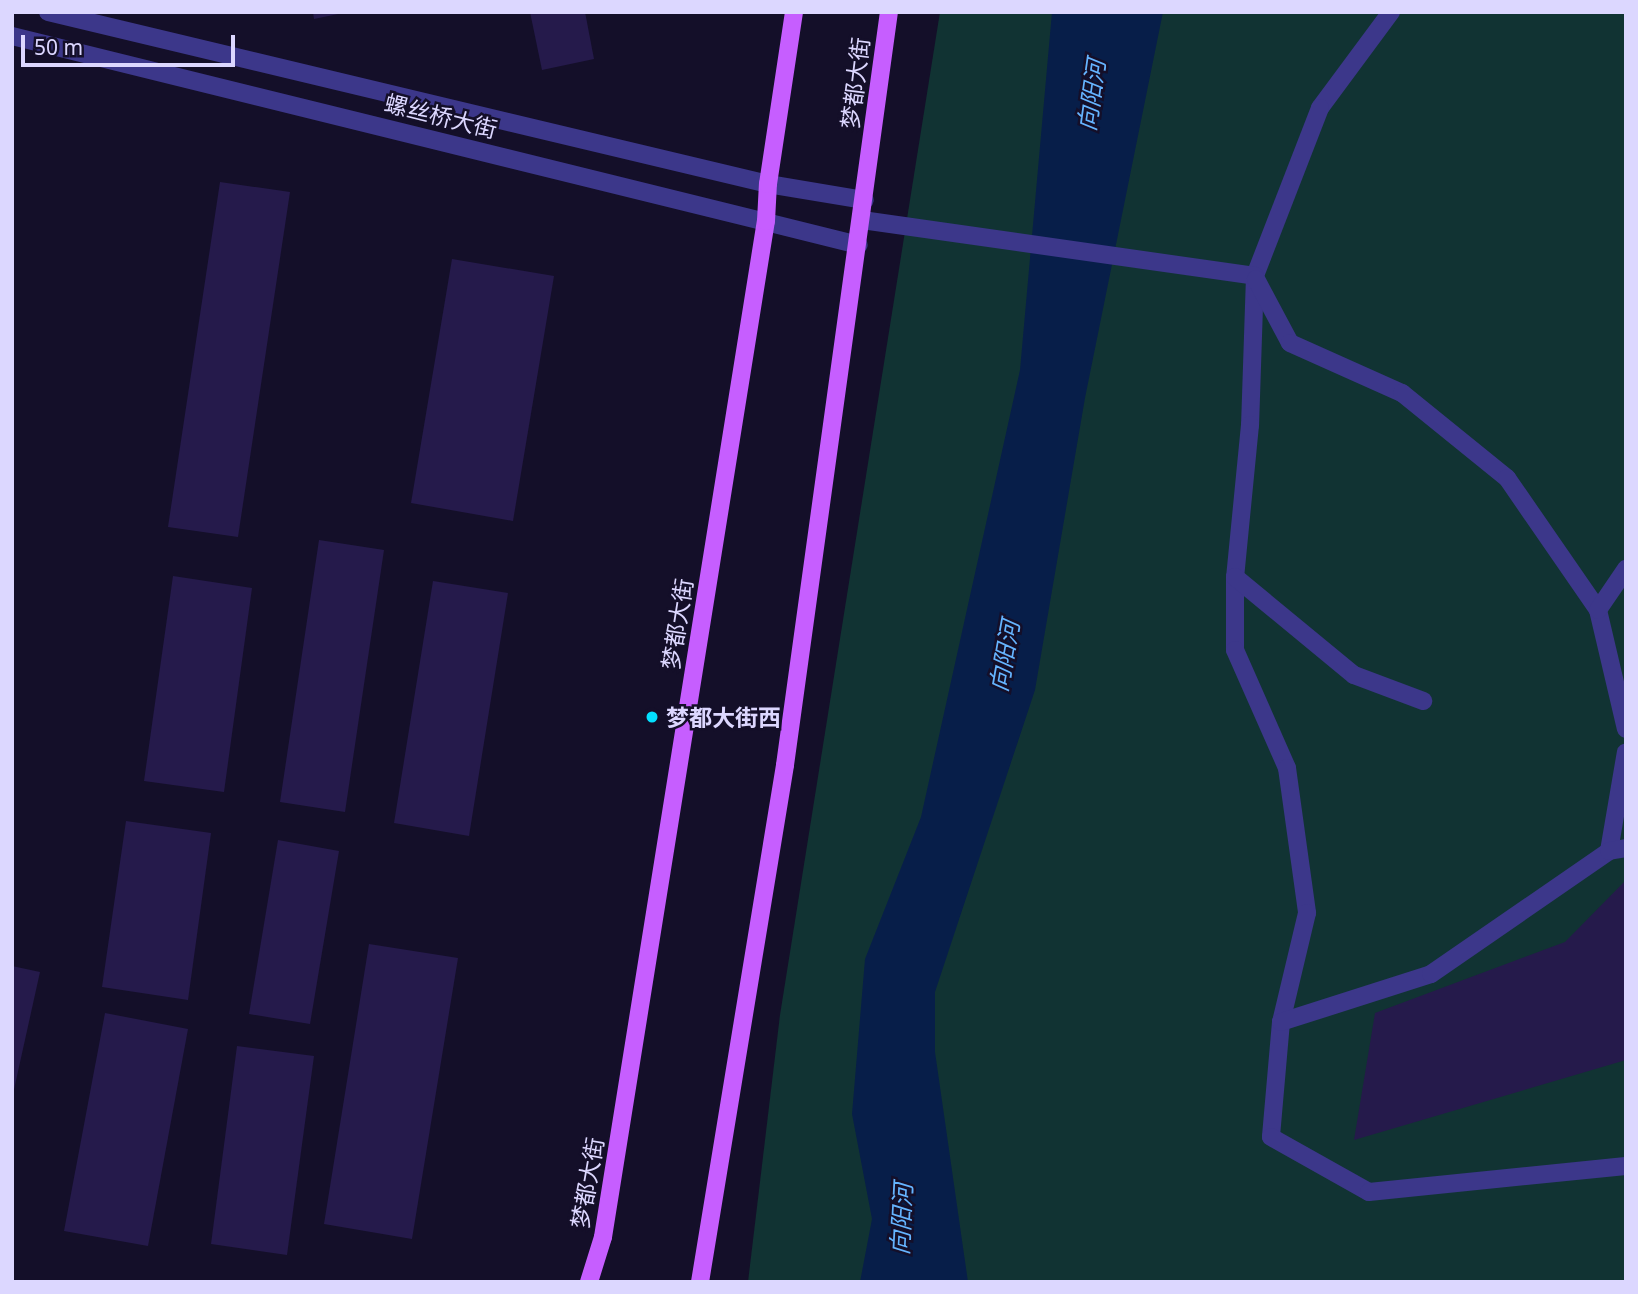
<!DOCTYPE html>
<html>
<head>
<meta charset="utf-8">
<style>
  body { margin:0 }
  #map { position:relative; width:1638px; height:1294px; overflow:hidden; background:#140f29; font-family:"Noto Sans","Noto Sans SC",sans-serif }
  div>[style] { position:absolute }
  .green>* { inset:0; background:#133 }
  .water>* { inset:0; background:#071e49 }
  .building>* { inset:0; background:#251a4b }
  .service>* { height:18px; margin:-9px; padding:0 9px; transform-origin:9px; border-radius:9px; background:#3c378a }
  .tertiary>* { height:18px; margin:-9px; padding:0 9px; transform-origin:9px; border-radius:9px; background:#3c378a }
  .primary>* { height:18px; margin:-9px; padding:0 9px; transform-origin:9px; border-radius:9px; background:#c65eff }
  .dots>* { width:19px; height:19px; translate:-50% -50%; box-sizing:border-box; border:4px solid #140f29; border-radius:50% }
  span { translate:-50% -50%; white-space:nowrap; text-align:center; line-height:1.15; -webkit-text-stroke:5px #140f29; paint-order:stroke }
  .street-label { font-size:23px; color:#dcd7ff }
  .poi-label { font-size:23px; color:#dcd7ff; font-weight:700 }
  .left { translate:0 -50%; text-align:left }
  .water-label { font-size:24px; color:#65b4ff; font-style:italic }
  .frame { position:absolute; inset:0; border:14px solid #dcd7ff; pointer-events:none }
  .scale { position:absolute; left:21px; top:35px; width:214px; height:32px; box-sizing:border-box; border:4px solid #dcd7ff; border-top:0; padding-left:9px; font-size:21px; line-height:24px; white-space:nowrap; color:#dcd7ff; -webkit-text-stroke:5px #140f29; paint-order:stroke }
</style>
</head>
<body>
<div id="map">
  <div class="green">
    <div style="clip-path:polygon(940px 12px,1626px 12px,1626px 1282px,748px 1282px,780px 1015px)"></div>
  </div>
  <div class="water">
    <div style="clip-path:polygon(1052px 12px,1163px 12px,1085px 398px,1035px 690px,935px 992px,935px 1052px,968px 1282px,860px 1282px,872px 1219px,852px 1114px,865px 959px,921px 817px,1020px 370px)"></div>
  </div>
  <div class="building">
    <div style="clip-path:polygon(313px 12px,343px 12px,343px 13px,314px 19px)"></div>
    <div style="clip-path:polygon(530px 12px,585px 12px,594px 59px,542px 70px)"></div>
    <div style="clip-path:polygon(220px 182px,290px 192px,238px 537px,168px 527px)"></div>
    <div style="clip-path:polygon(452px 259px,554px 276px,513px 521px,411px 503px)"></div>
    <div style="clip-path:polygon(319px 540px,384px 550px,345px 812px,280px 802px)"></div>
    <div style="clip-path:polygon(173px 576px,252px 588px,224px 792px,144px 781px)"></div>
    <div style="clip-path:polygon(433px 581px,508px 593px,469px 836px,394px 823px)"></div>
    <div style="clip-path:polygon(126px 821px,211px 833px,188px 1000px,102px 987px)"></div>
    <div style="clip-path:polygon(278px 840px,339px 851px,310px 1024px,249px 1014px)"></div>
    <div style="clip-path:polygon(1626px 880px,1626px 1060px,1354px 1140px,1375px 1013px,1565px 942px)"></div>
    <div style="clip-path:polygon(369px 944px,458px 958px,412px 1239px,324px 1224px)"></div>
    <div style="clip-path:polygon(12px 966px,40px 972px,13px 1094px,12px 1094px)"></div>
    <div style="clip-path:polygon(105px 1013px,188px 1029px,148px 1246px,64px 1231px)"></div>
    <div style="clip-path:polygon(237px 1046px,314px 1056px,287px 1255px,211px 1244px)"></div>
  </div>
  <div class="service">
    <div style="left:1391px;top:12px;width:119px;rotate:126.5deg"></div>
    <div style="left:1320px;top:108px;width:180px;rotate:111.2deg"></div>
    <div style="left:1255px;top:276px;width:149px;rotate:91.9deg"></div>
    <div style="left:1250px;top:425px;width:153px;rotate:95.6deg"></div>
    <div style="left:1235px;top:577px;width:73px;rotate:90deg"></div>
    <div style="left:1235px;top:650px;width:129px;rotate:66.2deg"></div>
    <div style="left:1287px;top:768px;width:146px;rotate:82.1deg"></div>
    <div style="left:1307px;top:913px;width:112px;rotate:103.4deg"></div>
    <div style="left:1281px;top:1022px;width:115px;rotate:95deg"></div>
    <div style="left:1271px;top:1137px;width:112px;rotate:29.3deg"></div>
    <div style="left:1369px;top:1192px;width:258px;rotate:-5.8deg"></div>
    <div style="left:862px;top:220px;width:397px;rotate:8.1deg"></div>
    <div style="left:1256px;top:279px;width:72px;rotate:62deg"></div>
    <div style="left:1290px;top:343px;width:123px;rotate:24.1deg"></div>
    <div style="left:1402px;top:393px;width:135px;rotate:39deg"></div>
    <div style="left:1507px;top:478px;width:160px;rotate:55.4deg"></div>
    <div style="left:1598px;top:610px;width:122px;rotate:76.8deg"></div>
    <div style="left:1235px;top:577px;width:154px;rotate:39.5deg"></div>
    <div style="left:1354px;top:675px;width:74px;rotate:20.6deg"></div>
    <div style="left:1598px;top:610px;width:50px;rotate:-55.7deg"></div>
    <div style="left:1609px;top:851px;width:100px;rotate:-80.3deg"></div>
    <div style="left:1281px;top:1022px;width:157px;rotate:-17.7deg"></div>
    <div style="left:1431px;top:974px;width:216px;rotate:-34.6deg"></div>
    <div style="left:1609px;top:851px;width:17px;rotate:-10deg"></div>
  </div>
  <div class="tertiary">
    <div style="left:48px;top:12px;width:740px;rotate:13.44deg"></div>
    <div style="left:768px;top:184px;width:98px;rotate:9.4deg"></div>
    <div style="left:12px;top:36px;width:872px;rotate:13.86deg"></div>
  </div>
  <div class="primary">
    <div style="left:589px;top:1282px;width:47px;rotate:-72.7deg"></div>
    <div style="left:603px;top:1237px;width:1029px;rotate:-80.89deg"></div>
    <div style="left:766px;top:221px;width:37px;rotate:-87deg"></div>
    <div style="left:768px;top:184px;width:174px;rotate:-81.4deg"></div>
    <div style="left:700px;top:1282px;width:524px;rotate:-80.66deg"></div>
    <div style="left:785px;top:765px;width:760px;rotate:-82.14deg"></div>
  </div>
  <div class="dots">
    <div style="left:652px;top:717px;background:#03e0ff"></div>
  </div>
  <div class="street-label">
    <span style="left:855px;top:83px;rotate:-83deg">梦都大街</span>
    <span style="left:441px;top:116px;rotate:14deg">螺丝桥大街</span>
    <span style="left:677px;top:624px;rotate:-81deg">梦都大街</span>
    <span style="left:587px;top:1183px;rotate:-80deg">梦都大街</span>
  </div>
  <div class="poi-label">
    <span class="left" style="left:666px;top:717px">梦都大街西</span>
  </div>
  <div class="water-label">
    <span style="left:1091px;top:95px;rotate:-82deg">向阳河</span>
    <span style="left:1004px;top:656px;rotate:-80deg">向阳河</span>
    <span style="left:901px;top:1219px;rotate:-87deg">向阳河</span>
  </div>
  <div class="frame"></div>
  <div class="scale">50 m</div>
</div>
</body>
</html>
